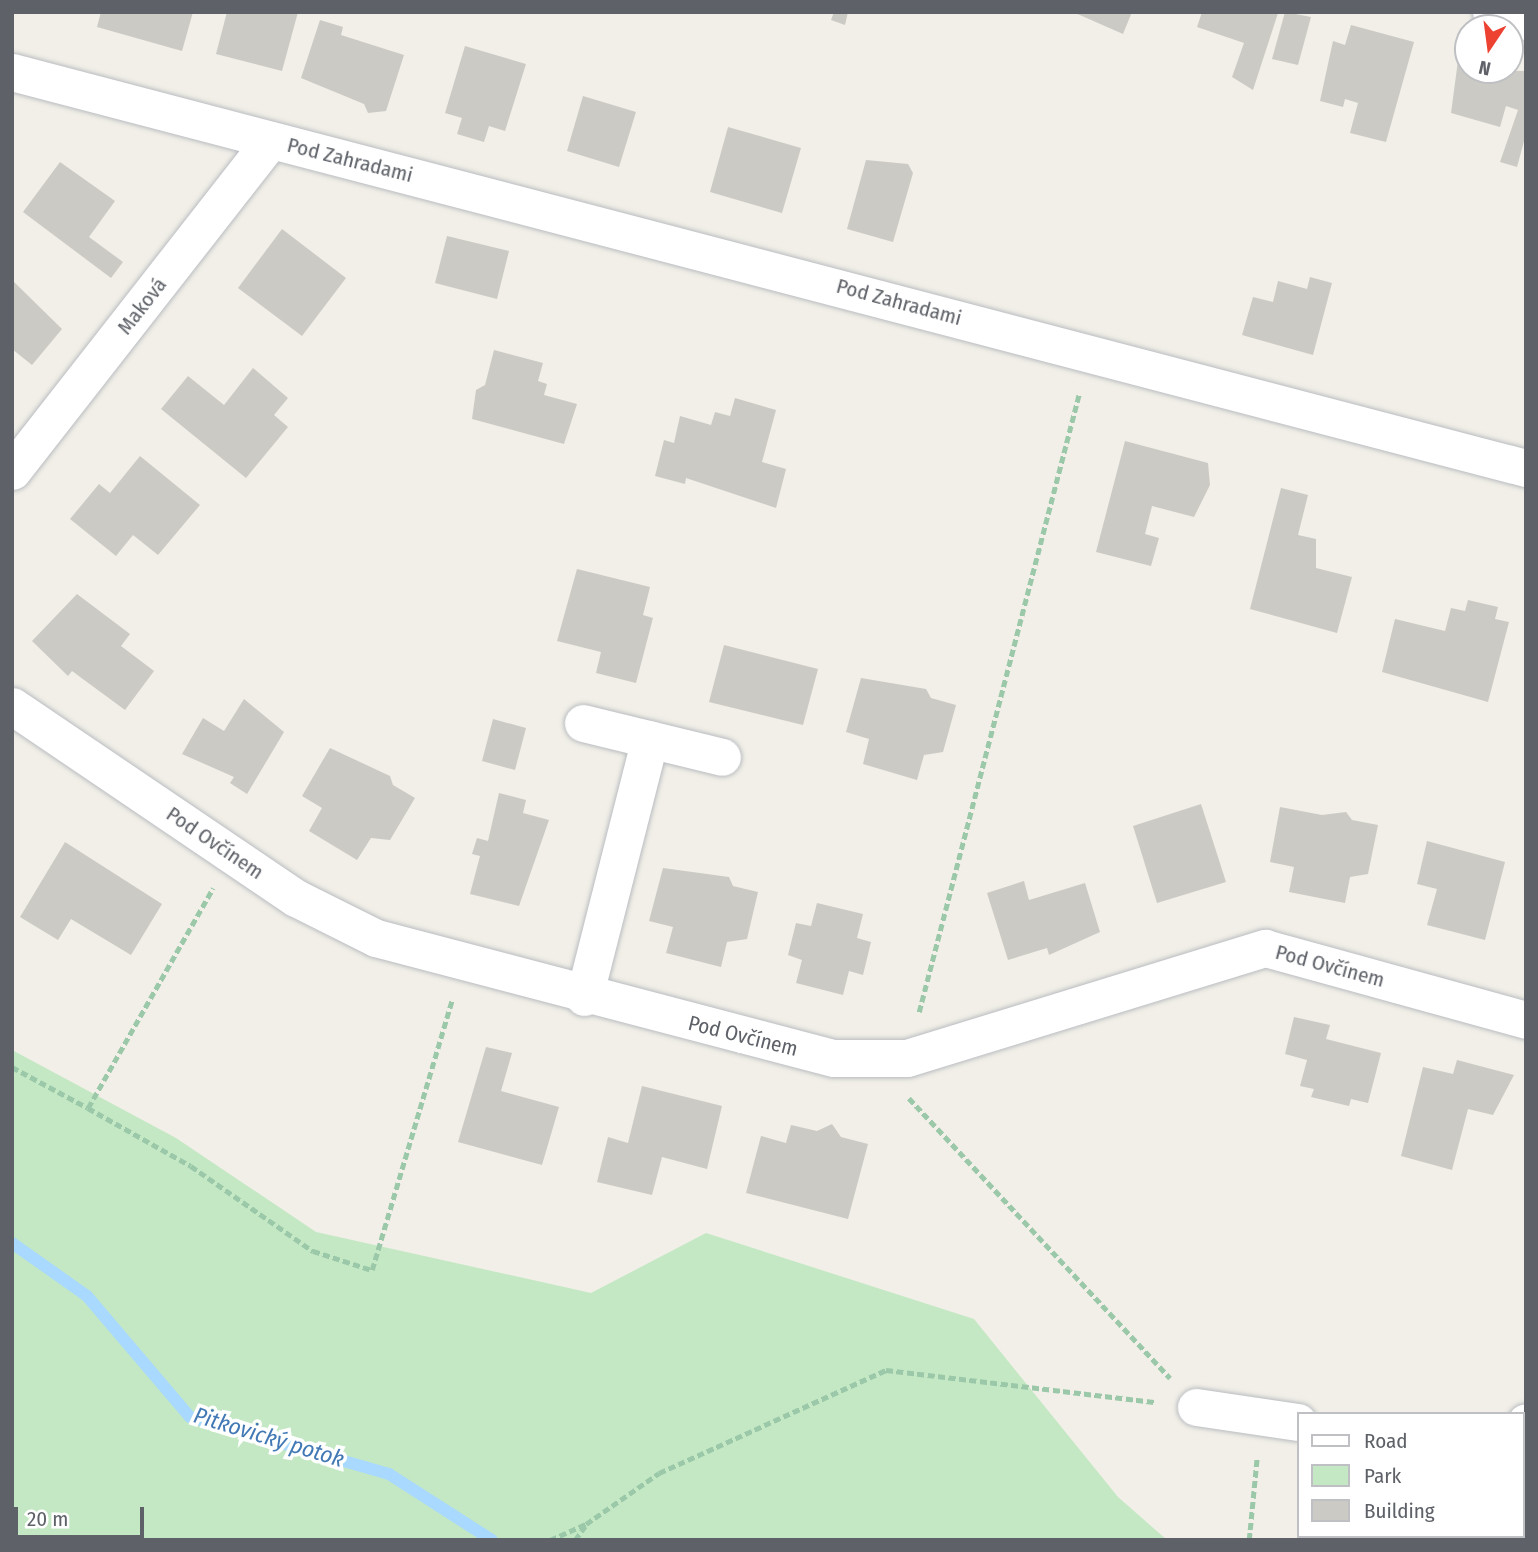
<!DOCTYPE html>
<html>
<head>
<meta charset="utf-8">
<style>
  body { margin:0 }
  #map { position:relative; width:1538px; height:1552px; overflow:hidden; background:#f1efe7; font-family:"Fira Sans Condensed",sans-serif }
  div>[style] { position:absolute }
  .green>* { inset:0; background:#c4e8c4 }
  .stream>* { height:12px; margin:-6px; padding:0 6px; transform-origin:6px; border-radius:6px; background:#a9d9ff }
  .building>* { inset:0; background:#cccac4 }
  .path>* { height:4.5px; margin-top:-2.25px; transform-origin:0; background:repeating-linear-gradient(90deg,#9ac8a8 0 7px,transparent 0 10.5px) }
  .roads { filter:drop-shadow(0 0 2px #b9bcc1) drop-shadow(0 0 2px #b9bcc1) }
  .street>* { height:37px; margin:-18.5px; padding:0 18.5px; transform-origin:18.5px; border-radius:18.5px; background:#fff }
  .secondary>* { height:38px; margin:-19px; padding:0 19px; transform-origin:19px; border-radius:19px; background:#fff }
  span { translate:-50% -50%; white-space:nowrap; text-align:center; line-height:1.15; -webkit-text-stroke:7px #fff; paint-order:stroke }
  .street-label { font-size:21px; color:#5e6268 }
  .water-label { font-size:23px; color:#4279b5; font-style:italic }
  .frame { position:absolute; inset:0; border:14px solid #5e6268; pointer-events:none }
  .legend { position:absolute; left:1297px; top:1412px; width:228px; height:126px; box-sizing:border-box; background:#fff; border:2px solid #bfc0c3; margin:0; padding:9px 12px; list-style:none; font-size:21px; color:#5e6268 }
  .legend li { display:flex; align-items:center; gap:14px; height:35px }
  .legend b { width:35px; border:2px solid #bfc0c3 }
  .north { position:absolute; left:1454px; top:14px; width:70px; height:70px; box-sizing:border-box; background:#fff; border:2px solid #bfc0c3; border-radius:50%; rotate:193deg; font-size:19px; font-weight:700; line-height:28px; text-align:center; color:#5e6268 }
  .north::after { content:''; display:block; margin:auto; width:24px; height:32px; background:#ed4131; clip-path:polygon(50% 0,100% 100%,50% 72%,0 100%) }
  .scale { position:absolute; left:14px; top:1507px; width:130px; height:32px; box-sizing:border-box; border:4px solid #5e6268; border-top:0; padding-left:9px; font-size:21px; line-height:24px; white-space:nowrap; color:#5e6268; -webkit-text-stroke:5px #fff; paint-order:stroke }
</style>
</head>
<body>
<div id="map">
  <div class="green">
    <div style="clip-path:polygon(12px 1050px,176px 1138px,316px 1232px,591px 1293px,706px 1233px,974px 1319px,1118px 1497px,1167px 1540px,12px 1540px)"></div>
  </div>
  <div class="stream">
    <div style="left:12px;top:1243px;width:92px;rotate:35.2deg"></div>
    <div style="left:87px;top:1296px;width:159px;rotate:49.6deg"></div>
    <div style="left:190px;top:1417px;width:207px;rotate:16deg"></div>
    <div style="left:389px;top:1474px;width:122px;rotate:32.7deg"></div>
  </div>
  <div class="building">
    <div style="clip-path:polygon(101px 12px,193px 12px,182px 51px,97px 27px)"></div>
    <div style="clip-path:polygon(227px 12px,298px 12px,282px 71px,216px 54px)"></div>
    <div style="clip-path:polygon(834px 12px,848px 12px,845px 25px,831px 20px)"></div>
    <div style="clip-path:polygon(1073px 12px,1132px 12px,1123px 34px)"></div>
    <div style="clip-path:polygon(1202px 12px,1278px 13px,1253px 90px,1232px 77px,1244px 43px,1197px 27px)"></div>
    <div style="clip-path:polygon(1285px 12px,1311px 17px,1298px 65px,1272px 59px)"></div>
    <div style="clip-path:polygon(320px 20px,343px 27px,341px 35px,404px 55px,386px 111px,368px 113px,364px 104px,301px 78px)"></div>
    <div style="clip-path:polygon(1351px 25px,1414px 42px,1386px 142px,1350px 133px,1358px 103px,1345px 99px,1343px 107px,1320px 101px,1333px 41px,1345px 45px)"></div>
    <div style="clip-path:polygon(465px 46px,526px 64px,505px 131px,489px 126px,484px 142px,457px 134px,462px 118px,445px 113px)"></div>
    <div style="clip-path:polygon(1459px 53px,1468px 56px,1468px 70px,1526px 71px,1526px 134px,1517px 167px,1500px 162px,1518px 110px,1506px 106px,1500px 127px,1451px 113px)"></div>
    <div style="clip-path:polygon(583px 96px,636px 112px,619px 167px,567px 151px)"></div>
    <div style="clip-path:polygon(728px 127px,801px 148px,782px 213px,710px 192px)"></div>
    <div style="clip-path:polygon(866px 160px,908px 164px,913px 173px,893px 242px,847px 229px)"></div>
    <div style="clip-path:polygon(60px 162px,115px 201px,89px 237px,123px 262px,111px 278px,23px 212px)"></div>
    <div style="clip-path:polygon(282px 229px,346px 278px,302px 336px,238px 288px)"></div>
    <div style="clip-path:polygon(447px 236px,509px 251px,497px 299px,435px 283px)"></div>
    <div style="clip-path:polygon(1310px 277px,1332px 283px,1313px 355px,1242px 335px,1253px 297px,1273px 302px,1278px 281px,1307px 289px)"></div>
    <div style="clip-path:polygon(12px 280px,62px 329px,32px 365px,12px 349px)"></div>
    <div style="clip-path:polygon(494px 350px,543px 363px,538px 381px,547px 384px,544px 395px,577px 404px,564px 444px,472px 419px,476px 390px,485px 385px)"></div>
    <div style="clip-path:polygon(253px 368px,288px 398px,274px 415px,288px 427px,246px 478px,161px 409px,188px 376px,224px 405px)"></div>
    <div style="clip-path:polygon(735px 398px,776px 410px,762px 462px,786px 469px,776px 508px,686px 478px,685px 484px,655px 476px,664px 440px,674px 443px,680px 416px,711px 425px,715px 412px,730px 416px)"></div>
    <div style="clip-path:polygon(1125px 441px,1208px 463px,1210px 485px,1194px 517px,1152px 506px,1145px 534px,1159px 538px,1151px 566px,1096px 552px)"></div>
    <div style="clip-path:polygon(140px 456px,200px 505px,158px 555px,133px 535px,116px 556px,70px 519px,99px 484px,110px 493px)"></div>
    <div style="clip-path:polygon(1281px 488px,1308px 495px,1298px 535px,1316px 539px,1316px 568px,1352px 577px,1337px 633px,1250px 609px)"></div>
    <div style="clip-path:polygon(577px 569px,650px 587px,643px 615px,653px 618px,636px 683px,596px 673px,601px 652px,557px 641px)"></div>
    <div style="clip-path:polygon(77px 594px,130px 634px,121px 646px,154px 671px,125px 710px,72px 671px,68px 676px,32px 641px)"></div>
    <div style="clip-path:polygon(1468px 600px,1498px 607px,1495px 619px,1509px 622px,1488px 702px,1382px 672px,1395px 619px,1445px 631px,1451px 608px,1465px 611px)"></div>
    <div style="clip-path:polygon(724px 645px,818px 669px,803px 725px,709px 702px)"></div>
    <div style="clip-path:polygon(861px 678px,926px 689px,931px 698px,956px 705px,943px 752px,924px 755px,917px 780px,863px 764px,869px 739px,846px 732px)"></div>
    <div style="clip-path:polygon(244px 699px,284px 732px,247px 794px,230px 783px,234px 777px,182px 754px,203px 718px,224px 731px)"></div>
    <div style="clip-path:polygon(493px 719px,526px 728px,515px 770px,482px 761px)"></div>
    <div style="clip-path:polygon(330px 748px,390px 776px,393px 785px,415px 798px,390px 840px,371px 838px,357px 860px,309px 831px,322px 808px,302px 796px)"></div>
    <div style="clip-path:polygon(499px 793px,526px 800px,523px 813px,549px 820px,519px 906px,470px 894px,480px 856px,472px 854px,477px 838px,488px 841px)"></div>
    <div style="clip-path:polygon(1201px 804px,1226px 882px,1157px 903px,1133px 826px)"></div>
    <div style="clip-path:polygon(1280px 807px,1322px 815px,1346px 812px,1352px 820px,1378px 825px,1368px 874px,1350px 877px,1345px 903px,1289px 892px,1294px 867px,1270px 862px)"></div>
    <div style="clip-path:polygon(1427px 841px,1505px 862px,1485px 940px,1427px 925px,1437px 889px,1417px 884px)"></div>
    <div style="clip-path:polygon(65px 842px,162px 904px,131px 955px,71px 919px,58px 940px,20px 917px)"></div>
    <div style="clip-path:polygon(663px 868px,729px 877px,733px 886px,758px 892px,747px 939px,727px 942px,721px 967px,666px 953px,673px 927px,649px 921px)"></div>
    <div style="clip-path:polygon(1024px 881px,1029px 900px,1085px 883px,1100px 932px,1049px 955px,1047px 948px,1008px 960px,987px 893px)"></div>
    <div style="clip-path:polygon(817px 903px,863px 914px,857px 938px,871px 942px,863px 975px,849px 971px,843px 995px,796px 983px,802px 960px,788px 955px,796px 923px,811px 926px)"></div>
    <div style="clip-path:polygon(1294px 1017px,1330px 1025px,1326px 1039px,1381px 1053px,1368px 1103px,1351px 1099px,1349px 1106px,1311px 1097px,1314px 1089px,1300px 1086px,1307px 1060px,1285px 1054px)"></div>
    <div style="clip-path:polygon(486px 1047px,512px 1053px,501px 1091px,559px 1107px,542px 1165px,458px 1142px)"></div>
    <div style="clip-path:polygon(1457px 1060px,1514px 1075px,1493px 1115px,1468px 1109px,1452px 1170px,1401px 1156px,1423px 1067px,1453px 1074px)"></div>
    <div style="clip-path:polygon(642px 1086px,722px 1106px,707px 1169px,662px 1157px,652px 1195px,597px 1182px,608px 1137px,628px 1143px)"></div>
    <div style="clip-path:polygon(832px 1124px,841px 1137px,868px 1144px,848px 1219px,746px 1193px,761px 1136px,786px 1143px,791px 1125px,817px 1131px)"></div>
  </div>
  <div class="path">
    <div style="left:919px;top:1012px;width:638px;rotate:-75.48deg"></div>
    <div style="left:12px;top:1067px;width:86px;rotate:28.3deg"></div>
    <div style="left:88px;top:1108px;width:253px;rotate:-60.4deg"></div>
    <div style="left:909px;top:1098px;width:383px;rotate:47deg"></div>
    <div style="left:88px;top:1108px;width:118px;rotate:29.4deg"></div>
    <div style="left:191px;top:1166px;width:149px;rotate:34.9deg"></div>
    <div style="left:313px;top:1251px;width:62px;rotate:17.9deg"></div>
    <div style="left:372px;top:1270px;width:282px;rotate:-73.5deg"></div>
    <div style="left:550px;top:1540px;width:39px;rotate:-24deg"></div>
    <div style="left:586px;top:1524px;width:89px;rotate:-34.9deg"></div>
    <div style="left:659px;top:1473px;width:249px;rotate:-24.4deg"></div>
    <div style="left:886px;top:1370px;width:272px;rotate:6.8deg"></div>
    <div style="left:575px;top:1540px;width:17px;rotate:-54deg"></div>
    <div style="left:1249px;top:1540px;width:83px;rotate:-84.5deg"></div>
  </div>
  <div class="roads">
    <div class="street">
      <div style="left:12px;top:72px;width:1565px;rotate:14.66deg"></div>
      <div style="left:12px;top:471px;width:420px;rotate:-52deg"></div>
      <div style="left:12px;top:706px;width:343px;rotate:34.1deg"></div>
      <div style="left:296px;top:898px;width:89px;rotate:26.6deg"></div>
      <div style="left:376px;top:938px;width:473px;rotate:14.7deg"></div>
      <div style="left:834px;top:1058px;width:73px"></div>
      <div style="left:907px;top:1058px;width:375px;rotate:-17.1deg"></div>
      <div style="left:1265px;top:948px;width:271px;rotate:15.4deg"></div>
      <div style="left:583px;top:723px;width:143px;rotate:13.7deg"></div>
      <div style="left:584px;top:997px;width:266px;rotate:-75.7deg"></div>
      <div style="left:1196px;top:1407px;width:103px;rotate:8.4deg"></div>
      <div style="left:1522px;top:1427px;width:6px;rotate:-51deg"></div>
      <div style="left:1522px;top:1536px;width:5px;rotate:37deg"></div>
    </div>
    <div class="secondary">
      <div style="left:1492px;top:12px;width:35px;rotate:15deg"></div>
    </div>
  </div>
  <div class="street-label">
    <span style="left:350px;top:160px;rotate:14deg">Pod Zahradami</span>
    <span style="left:899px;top:302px;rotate:15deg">Pod Zahradami</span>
    <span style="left:142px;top:306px;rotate:-52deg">Maková</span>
    <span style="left:215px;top:843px;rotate:34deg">Pod Ovčínem</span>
    <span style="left:1330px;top:966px;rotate:15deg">Pod Ovčínem</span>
    <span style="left:743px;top:1036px;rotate:14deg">Pod Ovčínem</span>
  </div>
  <div class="water-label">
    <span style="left:269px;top:1437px;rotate:17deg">Pitkovický potok</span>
  </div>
  <div class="frame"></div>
  <ul class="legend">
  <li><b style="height:9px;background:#fff"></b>Road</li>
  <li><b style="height:19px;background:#c4e8c4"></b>Park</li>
  <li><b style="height:19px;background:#cccac4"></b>Building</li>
  </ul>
  <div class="north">N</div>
  <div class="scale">20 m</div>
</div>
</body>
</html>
